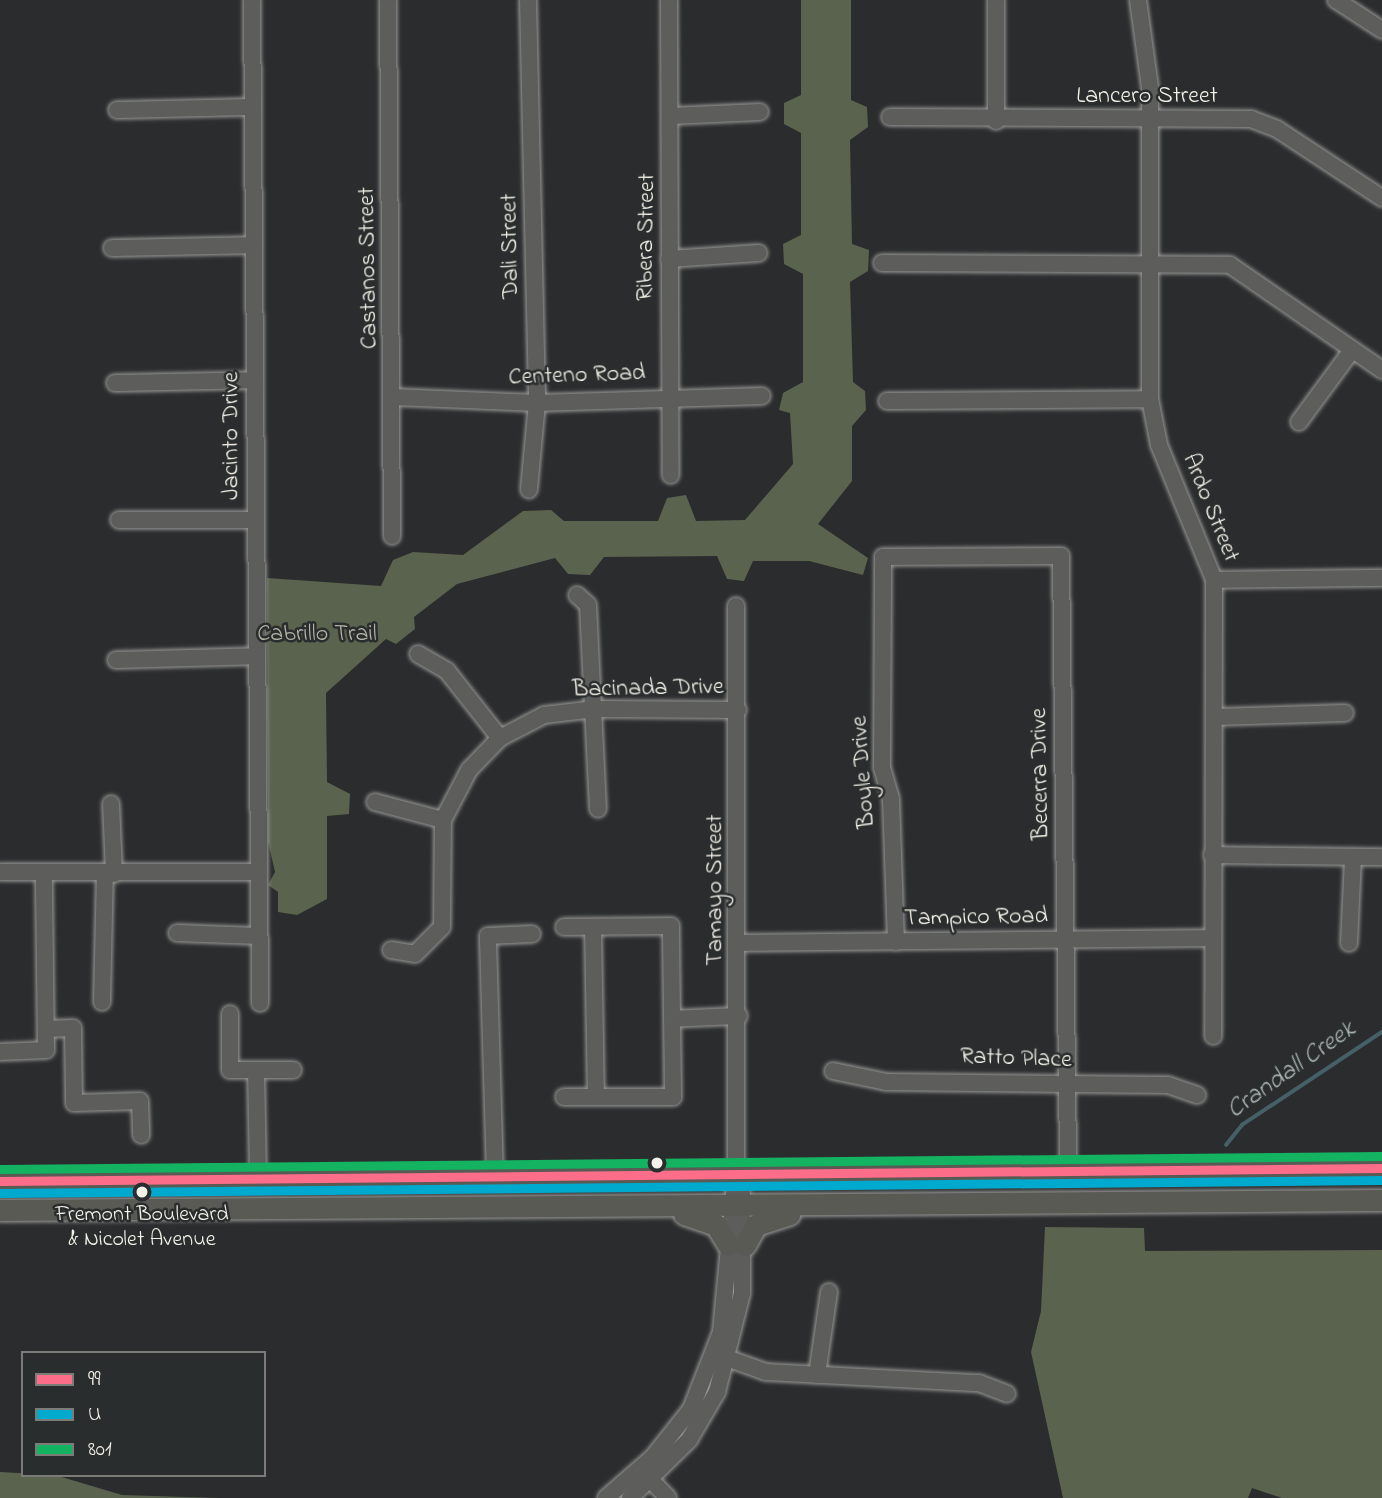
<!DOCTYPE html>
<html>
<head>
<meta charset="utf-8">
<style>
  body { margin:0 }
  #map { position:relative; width:1382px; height:1498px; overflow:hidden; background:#2b2c2d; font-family:"Indie Flower",sans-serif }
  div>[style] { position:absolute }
  .green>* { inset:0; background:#5a634e }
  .stream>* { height:3.5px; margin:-1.75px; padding:0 1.75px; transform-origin:1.75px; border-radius:1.75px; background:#456067 }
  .roads { filter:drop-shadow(0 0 2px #979796) drop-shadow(0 0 2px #979796) }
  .minor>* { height:16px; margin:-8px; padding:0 8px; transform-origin:8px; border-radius:8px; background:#5d5d5c }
  .major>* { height:21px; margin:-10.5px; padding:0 10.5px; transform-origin:10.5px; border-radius:10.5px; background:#5a5a55 }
  .bus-1>* { height:9px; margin:-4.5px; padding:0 4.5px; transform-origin:4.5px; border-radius:4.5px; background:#fb6d88 }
  .bus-2>* { height:9px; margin:-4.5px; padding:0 4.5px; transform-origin:4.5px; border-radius:4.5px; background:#00a9ce }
  .bus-3>* { height:9px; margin:-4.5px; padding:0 4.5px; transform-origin:4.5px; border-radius:4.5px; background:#13b361 }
  .dots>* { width:19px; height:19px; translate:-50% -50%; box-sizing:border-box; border:4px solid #2a2d2e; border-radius:50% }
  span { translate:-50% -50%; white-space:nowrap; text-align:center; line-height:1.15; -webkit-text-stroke:5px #2a2d2e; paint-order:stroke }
  .bus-label { font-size:22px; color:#f4f1e8 }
  .street-label { font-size:24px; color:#f4f1e8 }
  .park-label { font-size:24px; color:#b2b5a5 }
  .water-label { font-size:26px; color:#afb9b7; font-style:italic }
  .legend { position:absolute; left:21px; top:1351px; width:245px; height:126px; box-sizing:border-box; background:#2a2d2e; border:2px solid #7b7b78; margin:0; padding:9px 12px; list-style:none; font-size:21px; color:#f4f1e8 }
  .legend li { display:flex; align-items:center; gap:14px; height:35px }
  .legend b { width:35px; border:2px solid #7b7b78 }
</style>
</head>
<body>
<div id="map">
  <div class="green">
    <div style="clip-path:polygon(801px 0,851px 0,851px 100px,867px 107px,868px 127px,850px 140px,852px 244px,869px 250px,868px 271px,850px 282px,853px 382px,865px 391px,866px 410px,852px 426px,852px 481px,818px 524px,868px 558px,863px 575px,809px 561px,753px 561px,744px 581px,727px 579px,717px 556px,604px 557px,590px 575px,568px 574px,555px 558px,457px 584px,414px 617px,415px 629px,396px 644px,386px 639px,326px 693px,327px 782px,350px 794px,349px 814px,327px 816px,327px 899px,297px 915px,278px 912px,278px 892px,268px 885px,275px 872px,268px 841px,267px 578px,381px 586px,393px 560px,413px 552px,463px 555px,523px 511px,551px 510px,564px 521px,658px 521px,667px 498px,686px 495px,696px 521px,745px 520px,793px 464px,790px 413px,779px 410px,783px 393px,803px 382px,803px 274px,784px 264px,783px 244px,801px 235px,801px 133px,784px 124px,784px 103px,801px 95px)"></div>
    <div style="clip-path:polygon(1045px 1227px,1144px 1228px,1145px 1251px,1382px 1250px,1382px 1498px,1282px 1498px,1252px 1488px,1248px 1498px,1063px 1498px,1031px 1352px,1041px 1311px)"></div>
    <div style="clip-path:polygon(0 1472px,55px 1475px,122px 1495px,218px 1498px,0 1498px)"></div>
  </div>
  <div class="stream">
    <div style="left:1226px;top:1145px;width:26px;rotate:-51deg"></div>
    <div style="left:1242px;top:1125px;width:168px;rotate:-33.6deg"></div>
  </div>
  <div class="roads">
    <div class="minor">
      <div style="left:252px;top:0;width:1003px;rotate:89.54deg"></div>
      <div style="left:388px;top:0;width:536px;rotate:89.57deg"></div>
      <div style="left:528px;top:0;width:403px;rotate:88.7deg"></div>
      <div style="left:537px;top:403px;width:87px;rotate:95.3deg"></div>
      <div style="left:669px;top:0;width:475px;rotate:89.8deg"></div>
      <div style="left:996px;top:0;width:121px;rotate:90deg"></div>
      <div style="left:1138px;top:0;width:89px;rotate:82.2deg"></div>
      <div style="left:1150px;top:88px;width:311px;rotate:90deg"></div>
      <div style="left:1150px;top:399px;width:47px;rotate:78.9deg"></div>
      <div style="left:1159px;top:445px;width:146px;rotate:67.8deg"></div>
      <div style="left:1214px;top:580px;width:456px;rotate:90.1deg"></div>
      <div style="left:1336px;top:0;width:55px;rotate:33.1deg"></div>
      <div style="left:117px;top:110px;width:136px;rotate:-1.3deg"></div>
      <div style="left:671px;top:116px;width:89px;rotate:-2.6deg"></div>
      <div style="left:890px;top:117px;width:361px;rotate:0.3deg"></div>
      <div style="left:1251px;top:119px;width:28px;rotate:21deg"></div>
      <div style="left:1277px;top:129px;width:126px;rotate:33.3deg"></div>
      <div style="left:112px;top:248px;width:141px;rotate:-1.2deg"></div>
      <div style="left:669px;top:259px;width:90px;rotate:-3.8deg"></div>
      <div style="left:882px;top:263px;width:348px;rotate:0.3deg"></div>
      <div style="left:1230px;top:265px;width:185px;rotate:34.6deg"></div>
      <div style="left:115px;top:383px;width:140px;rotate:-1.2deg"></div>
      <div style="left:393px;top:397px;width:144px;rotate:2.4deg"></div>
      <div style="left:537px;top:403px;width:225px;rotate:-1.8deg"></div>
      <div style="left:887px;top:401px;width:263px;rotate:-0.4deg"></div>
      <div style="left:1299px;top:422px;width:89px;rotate:-53.6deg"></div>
      <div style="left:119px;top:520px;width:136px"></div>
      <div style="left:1214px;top:580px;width:168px;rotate:-0.7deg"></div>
      <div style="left:577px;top:595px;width:15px;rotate:42deg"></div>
      <div style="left:588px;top:605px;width:204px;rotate:87.2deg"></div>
      <div style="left:418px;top:654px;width:34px;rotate:30deg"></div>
      <div style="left:447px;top:671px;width:85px;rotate:51.7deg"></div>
      <div style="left:116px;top:660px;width:139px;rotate:-1.6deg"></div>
      <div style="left:1216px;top:717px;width:129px;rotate:-1.8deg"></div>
      <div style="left:375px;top:802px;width:70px;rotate:14.8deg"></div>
      <div style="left:111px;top:804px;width:70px;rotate:87.5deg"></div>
      <div style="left:1212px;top:855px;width:170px;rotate:0.7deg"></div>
      <div style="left:0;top:872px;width:257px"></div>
      <div style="left:593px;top:927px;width:168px;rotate:89deg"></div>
      <div style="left:177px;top:933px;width:81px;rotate:2.1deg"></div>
      <div style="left:896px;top:942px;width:143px;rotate:-92deg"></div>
      <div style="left:891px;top:799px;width:33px;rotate:-106deg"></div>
      <div style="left:882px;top:767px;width:210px;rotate:-89.7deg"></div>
      <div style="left:883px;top:557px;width:178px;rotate:-0.3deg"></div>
      <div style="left:1061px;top:556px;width:612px;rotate:89.34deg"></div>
      <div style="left:740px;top:943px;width:471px;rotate:-0.6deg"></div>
      <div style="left:1349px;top:943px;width:86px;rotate:-87.3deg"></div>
      <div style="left:391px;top:950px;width:24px;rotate:9deg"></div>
      <div style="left:415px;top:954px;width:38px;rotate:-45deg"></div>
      <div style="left:442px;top:927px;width:107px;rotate:-89.5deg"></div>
      <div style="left:443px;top:820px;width:56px;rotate:-62.5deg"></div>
      <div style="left:469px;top:770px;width:45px;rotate:-45.9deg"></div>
      <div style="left:500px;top:738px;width:50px;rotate:-27.6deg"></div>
      <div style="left:544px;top:715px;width:52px;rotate:-6.6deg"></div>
      <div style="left:596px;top:709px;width:142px;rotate:0.4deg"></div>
      <div style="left:102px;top:1002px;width:128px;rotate:-88.7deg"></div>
      <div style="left:230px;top:1014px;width:56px;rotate:90deg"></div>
      <div style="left:230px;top:1070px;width:26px"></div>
      <div style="left:256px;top:1070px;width:108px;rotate:88.9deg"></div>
      <div style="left:672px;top:1019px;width:67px;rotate:-2.6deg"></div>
      <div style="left:46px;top:1029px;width:27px;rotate:-2deg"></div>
      <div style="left:73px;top:1028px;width:75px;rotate:89.2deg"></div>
      <div style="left:74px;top:1103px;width:66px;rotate:-1.7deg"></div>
      <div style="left:140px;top:1101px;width:34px;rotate:88deg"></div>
      <div style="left:0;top:1052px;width:46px;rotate:-2.5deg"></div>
      <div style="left:46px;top:1050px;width:175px;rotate:-90.7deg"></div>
      <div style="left:256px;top:1070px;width:37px"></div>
      <div style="left:833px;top:1071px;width:54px;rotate:11.7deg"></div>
      <div style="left:886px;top:1082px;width:282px;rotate:0.6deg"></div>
      <div style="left:1168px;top:1085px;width:31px;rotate:19deg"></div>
      <div style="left:564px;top:1097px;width:109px"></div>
      <div style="left:673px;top:1097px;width:171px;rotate:-90.7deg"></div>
      <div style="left:671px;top:926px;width:107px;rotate:179.5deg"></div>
      <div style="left:495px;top:1176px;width:240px;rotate:-91.7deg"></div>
      <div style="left:488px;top:936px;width:44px;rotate:-2.6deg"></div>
      <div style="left:721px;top:1356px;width:48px;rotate:19.6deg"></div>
      <div style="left:766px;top:1372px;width:213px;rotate:3deg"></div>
      <div style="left:979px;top:1383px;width:30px;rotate:21deg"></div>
      <div style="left:817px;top:1375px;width:84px;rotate:-81.8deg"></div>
      <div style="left:645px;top:1474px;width:33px;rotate:46deg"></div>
      <div style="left:606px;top:1498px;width:62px;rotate:-41.1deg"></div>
      <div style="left:653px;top:1457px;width:61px;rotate:-51.6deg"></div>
      <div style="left:691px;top:1409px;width:83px;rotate:-68.7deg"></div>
      <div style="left:721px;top:1332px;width:160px;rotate:-84.6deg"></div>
      <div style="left:736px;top:1173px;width:567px;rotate:-90deg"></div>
      <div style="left:630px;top:1498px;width:83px;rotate:-44.5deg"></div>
      <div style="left:689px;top:1440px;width:56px;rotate:-59.7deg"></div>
      <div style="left:717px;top:1392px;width:102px;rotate:-75.8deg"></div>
      <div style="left:742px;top:1293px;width:99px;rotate:-90deg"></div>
    </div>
    <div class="major">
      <div style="left:0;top:1181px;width:1382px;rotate:-0.54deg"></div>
      <div style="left:0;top:1210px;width:1382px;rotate:-0.41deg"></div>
      <div style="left:684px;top:1214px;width:34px;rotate:19deg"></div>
      <div style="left:716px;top:1225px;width:23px;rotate:59deg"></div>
      <div style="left:745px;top:1245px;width:23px;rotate:-61deg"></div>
      <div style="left:756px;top:1225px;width:35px;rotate:-18deg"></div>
    </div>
  </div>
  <div class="bus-1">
    <div style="left:0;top:1181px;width:1382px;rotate:-0.54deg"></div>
  </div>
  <div class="bus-2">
    <div style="left:0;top:1193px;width:1382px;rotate:-0.54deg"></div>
  </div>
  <div class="bus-3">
    <div style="left:0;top:1169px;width:1382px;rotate:-0.54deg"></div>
  </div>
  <div class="dots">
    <div style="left:657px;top:1163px;background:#f4f1e8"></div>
    <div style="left:142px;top:1192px;background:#f4f1e8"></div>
  </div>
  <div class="bus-label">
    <span style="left:142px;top:1228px">Fremont Boulevard<br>&amp; Nicolet Avenue</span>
  </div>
  <div class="street-label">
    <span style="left:1147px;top:97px">Lancero Street</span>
    <span style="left:647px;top:237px;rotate:-89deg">Ribera Street</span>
    <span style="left:511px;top:246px;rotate:-91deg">Dali Street</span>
    <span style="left:369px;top:268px;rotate:-91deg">Castanos Street</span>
    <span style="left:577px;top:376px;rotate:-2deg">Centeno Road</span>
    <span style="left:232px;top:436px;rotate:-90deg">Jacinto Drive</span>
    <span style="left:1210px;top:508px;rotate:68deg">Ardo Street</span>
    <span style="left:648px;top:689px;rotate:-1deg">Bacinada Drive</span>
    <span style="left:864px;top:772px;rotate:-94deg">Boyle Drive</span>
    <span style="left:1041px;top:774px;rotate:-91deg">Becerra Drive</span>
    <span style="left:716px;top:890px;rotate:-90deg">Tamayo Street</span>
    <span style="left:976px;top:918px;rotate:-1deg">Tampico Road</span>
    <span style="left:1016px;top:1059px;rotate:2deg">Ratto Place</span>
  </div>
  <div class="park-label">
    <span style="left:317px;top:635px">Cabrillo Trail</span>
  </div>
  <div class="water-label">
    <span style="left:1292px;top:1071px;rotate:-35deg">Crandall Creek</span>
  </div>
  <ul class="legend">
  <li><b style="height:9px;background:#fb6d88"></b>99</li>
  <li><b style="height:9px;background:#00a9ce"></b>U</li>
  <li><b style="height:9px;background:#13b361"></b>801</li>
  </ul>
</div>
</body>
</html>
